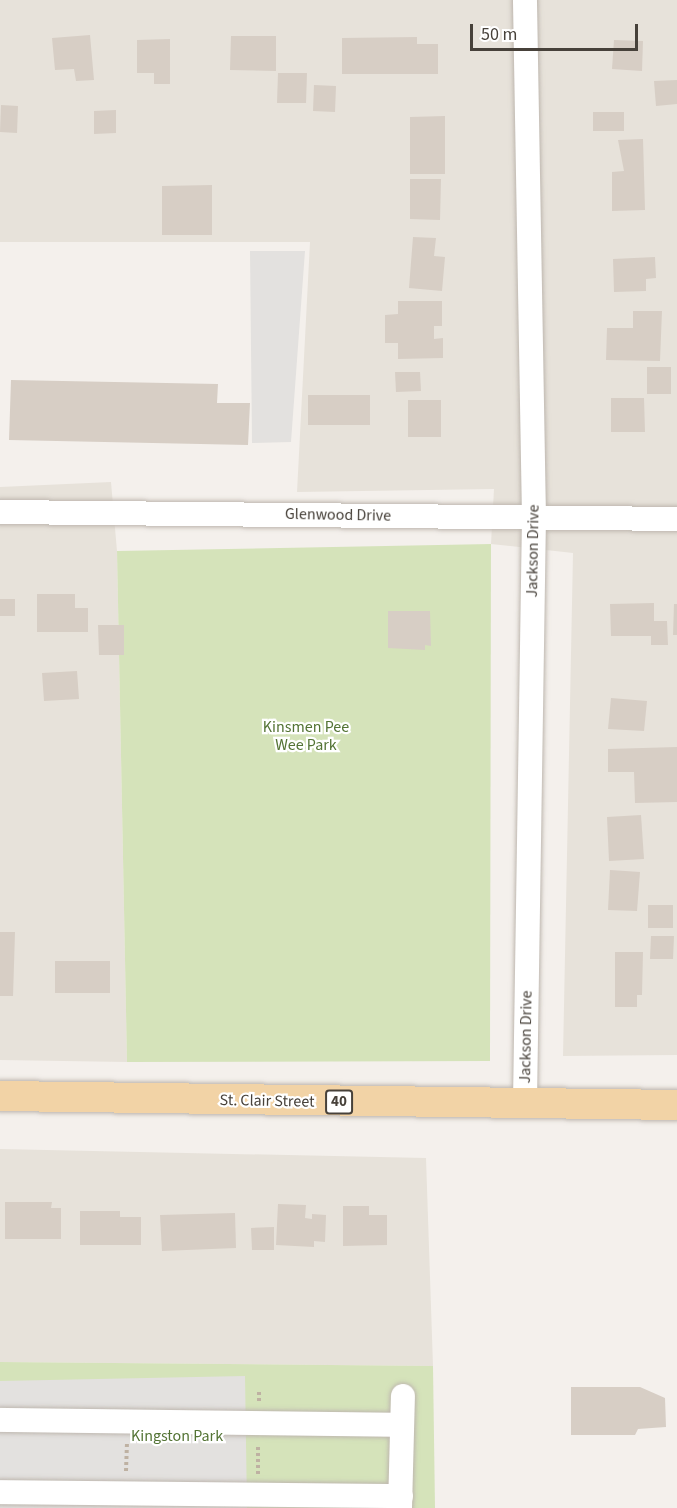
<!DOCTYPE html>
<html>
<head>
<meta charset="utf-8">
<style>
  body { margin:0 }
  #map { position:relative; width:677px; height:1508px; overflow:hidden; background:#f4f0ec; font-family:"Source Sans 3",sans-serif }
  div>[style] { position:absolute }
  .residential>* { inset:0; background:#e7e2da }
  .green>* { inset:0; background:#d5e3ba }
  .parking>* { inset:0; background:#e3e1df }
  .building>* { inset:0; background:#d7cec5 }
  .path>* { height:4px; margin-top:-2px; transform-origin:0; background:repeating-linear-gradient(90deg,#beb1a2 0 3px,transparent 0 6px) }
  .roads { filter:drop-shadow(0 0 2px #beb7af) drop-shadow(0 0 2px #beb7af) }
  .minor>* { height:24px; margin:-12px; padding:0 12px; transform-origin:12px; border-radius:12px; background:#fff }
  .major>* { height:30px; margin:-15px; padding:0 15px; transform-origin:15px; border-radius:15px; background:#f2d3a6 }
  span { translate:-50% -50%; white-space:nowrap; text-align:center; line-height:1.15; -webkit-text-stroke:4.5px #fff; paint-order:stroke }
  .shield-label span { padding:2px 4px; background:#fff; border:2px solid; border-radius:4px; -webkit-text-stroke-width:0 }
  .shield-label { font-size:15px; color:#47413a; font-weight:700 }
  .street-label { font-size:16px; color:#47413a }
  .park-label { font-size:16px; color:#537334 }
  .scale { position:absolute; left:470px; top:24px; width:168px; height:27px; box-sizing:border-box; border:3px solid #47413a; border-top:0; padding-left:8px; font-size:18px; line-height:21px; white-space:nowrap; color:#47413a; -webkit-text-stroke:4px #fff; paint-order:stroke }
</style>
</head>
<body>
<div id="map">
  <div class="residential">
    <div style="clip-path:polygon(0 0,677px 0,677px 1055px,563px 1056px,573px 553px,491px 544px,494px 489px,297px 492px,310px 242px,0 242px)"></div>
    <div style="clip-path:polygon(111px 482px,117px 551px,127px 1062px,0 1060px,0 487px)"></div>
    <div style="clip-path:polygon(0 1149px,426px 1158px,433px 1366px,0 1362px)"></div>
  </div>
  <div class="green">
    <div style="clip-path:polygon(491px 544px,490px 1061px,127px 1062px,117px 551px)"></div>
    <div style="clip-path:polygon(0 1362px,433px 1366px,435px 1508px,0 1508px)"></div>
  </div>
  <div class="parking">
    <div style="clip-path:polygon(250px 251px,305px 251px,291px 442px,252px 443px)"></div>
    <div style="clip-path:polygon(245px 1376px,247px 1508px,0 1508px,0 1381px)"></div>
  </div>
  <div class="building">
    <div style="clip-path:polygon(90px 35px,94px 80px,76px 81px,74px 69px,55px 70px,52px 38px)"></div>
    <div style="clip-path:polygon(231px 36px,276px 36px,276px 71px,230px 70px)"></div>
    <div style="clip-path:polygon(417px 37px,417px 44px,438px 44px,438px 74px,342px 74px,342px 38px)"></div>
    <div style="clip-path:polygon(170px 39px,170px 84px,154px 84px,154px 73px,137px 73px,137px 40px)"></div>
    <div style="clip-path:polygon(614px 40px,643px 41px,642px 71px,612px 69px)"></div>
    <div style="clip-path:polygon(278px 73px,307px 73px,306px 103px,277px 103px)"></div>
    <div style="clip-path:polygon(677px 80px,677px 104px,656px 106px,654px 81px)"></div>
    <div style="clip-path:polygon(314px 85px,336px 86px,335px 112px,313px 111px)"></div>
    <div style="clip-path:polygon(1px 105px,18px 106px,17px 133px,0 132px)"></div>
    <div style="clip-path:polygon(116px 110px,116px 133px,94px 134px,94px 111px)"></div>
    <div style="clip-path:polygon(593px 112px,624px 112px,624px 131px,593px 131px)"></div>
    <div style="clip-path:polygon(445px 116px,445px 174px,410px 174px,410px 117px)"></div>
    <div style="clip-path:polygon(643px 139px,645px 210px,612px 211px,612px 172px,624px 171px,618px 140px)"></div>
    <div style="clip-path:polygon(410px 179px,441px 179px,440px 220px,410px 219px)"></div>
    <div style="clip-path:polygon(212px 185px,212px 235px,162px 235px,162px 186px)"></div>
    <div style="clip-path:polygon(413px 237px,436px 238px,434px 256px,445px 257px,442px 291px,409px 288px)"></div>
    <div style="clip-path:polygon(655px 257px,656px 278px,646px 279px,646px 291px,614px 292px,613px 259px)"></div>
    <div style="clip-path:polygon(398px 301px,442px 301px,442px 326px,434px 326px,434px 339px,443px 338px,443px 358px,398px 359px,398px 343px,385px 343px,385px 315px,398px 314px)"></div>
    <div style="clip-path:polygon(633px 311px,662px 311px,660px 361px,606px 360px,607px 328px,633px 328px)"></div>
    <div style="clip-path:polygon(647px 367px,671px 367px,671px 394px,647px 394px)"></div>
    <div style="clip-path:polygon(395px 372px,420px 372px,421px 391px,396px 392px)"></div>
    <div style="clip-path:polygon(11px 380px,218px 384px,217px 403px,250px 403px,248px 445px,9px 440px)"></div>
    <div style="clip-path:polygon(308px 395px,370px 395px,370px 425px,308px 425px)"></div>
    <div style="clip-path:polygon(611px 398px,644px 398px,645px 432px,611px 432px)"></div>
    <div style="clip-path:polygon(408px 400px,441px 400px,441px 437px,408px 437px)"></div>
    <div style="clip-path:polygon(37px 594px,75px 594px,75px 608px,88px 608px,88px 632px,37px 632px)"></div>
    <div style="clip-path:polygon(0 599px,15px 599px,15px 616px,0 616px)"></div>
    <div style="clip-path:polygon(654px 603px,654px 621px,667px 621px,668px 645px,651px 645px,651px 636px,611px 636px,610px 604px)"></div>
    <div style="clip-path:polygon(674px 604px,677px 604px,677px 635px,673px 635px)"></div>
    <div style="clip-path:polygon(388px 611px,430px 611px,431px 646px,425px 645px,425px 650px,388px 648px)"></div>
    <div style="clip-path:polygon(98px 625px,124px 625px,124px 655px,99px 655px)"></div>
    <div style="clip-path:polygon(77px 671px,79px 699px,44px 701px,42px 673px)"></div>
    <div style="clip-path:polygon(611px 698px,647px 701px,644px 731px,608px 729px)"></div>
    <div style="clip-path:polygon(677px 747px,677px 802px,635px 803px,634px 772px,608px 772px,608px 749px)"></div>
    <div style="clip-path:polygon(641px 815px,644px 859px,609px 861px,607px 817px)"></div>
    <div style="clip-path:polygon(610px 870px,640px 872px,637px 911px,608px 910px)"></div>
    <div style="clip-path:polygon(648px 905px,673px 905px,673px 928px,648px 928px)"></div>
    <div style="clip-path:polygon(0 932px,15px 932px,13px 996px,0 996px)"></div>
    <div style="clip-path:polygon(651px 936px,674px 936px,673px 959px,650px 959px)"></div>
    <div style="clip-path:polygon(615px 952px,643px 952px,642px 995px,637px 995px,637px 1007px,615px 1007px)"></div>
    <div style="clip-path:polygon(55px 961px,110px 961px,110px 993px,55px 993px)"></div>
    <div style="clip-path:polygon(5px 1202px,52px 1202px,51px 1208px,61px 1208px,61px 1239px,5px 1239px)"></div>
    <div style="clip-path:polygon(278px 1204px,306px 1205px,305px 1218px,312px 1219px,312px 1214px,326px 1215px,325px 1242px,314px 1241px,314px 1247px,276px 1245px)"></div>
    <div style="clip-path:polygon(343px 1206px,369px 1206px,369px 1215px,387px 1215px,387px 1245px,343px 1246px)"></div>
    <div style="clip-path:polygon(80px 1211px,120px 1211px,120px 1217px,141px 1217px,141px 1245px,80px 1245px)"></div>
    <div style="clip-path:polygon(235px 1213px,236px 1248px,162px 1251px,160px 1215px)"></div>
    <div style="clip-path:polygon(274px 1227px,274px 1250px,252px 1250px,251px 1228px)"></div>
    <div style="clip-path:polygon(571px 1387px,640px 1387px,665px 1398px,666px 1427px,638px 1429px,635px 1435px,571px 1435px)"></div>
  </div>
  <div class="path">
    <div style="left:259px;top:1392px;width:10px;rotate:90deg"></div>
    <div style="left:126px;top:1471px;width:28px;rotate:-88deg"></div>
    <div style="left:258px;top:1474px;width:28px;rotate:-90deg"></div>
  </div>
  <div class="roads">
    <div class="minor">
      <div style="left:0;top:512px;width:677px;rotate:0.59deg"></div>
      <div style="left:525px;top:1102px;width:584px;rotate:-89.12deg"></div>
      <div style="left:534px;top:518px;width:518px;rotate:-91deg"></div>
      <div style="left:0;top:1420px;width:402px;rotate:0.7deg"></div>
      <div style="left:0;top:1492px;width:401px;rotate:0.6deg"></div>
      <div style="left:400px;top:1508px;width:112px;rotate:-88.5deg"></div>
    </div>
    <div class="major">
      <div style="left:0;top:1096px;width:677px;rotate:0.76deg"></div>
    </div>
  </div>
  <div class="shield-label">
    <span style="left:339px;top:1102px">40</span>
  </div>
  <div class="street-label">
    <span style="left:338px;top:515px;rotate:1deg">Glenwood Drive</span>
    <span style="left:533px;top:551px;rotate:-89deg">Jackson Drive</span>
    <span style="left:526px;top:1037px;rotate:-89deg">Jackson Drive</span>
    <span style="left:267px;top:1101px;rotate:1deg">St. Clair Street</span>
  </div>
  <div class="park-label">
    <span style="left:306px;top:736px">Kinsmen Pee<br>Wee Park</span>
    <span style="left:177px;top:1436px">Kingston Park</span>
  </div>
  <div class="scale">50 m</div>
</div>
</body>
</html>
